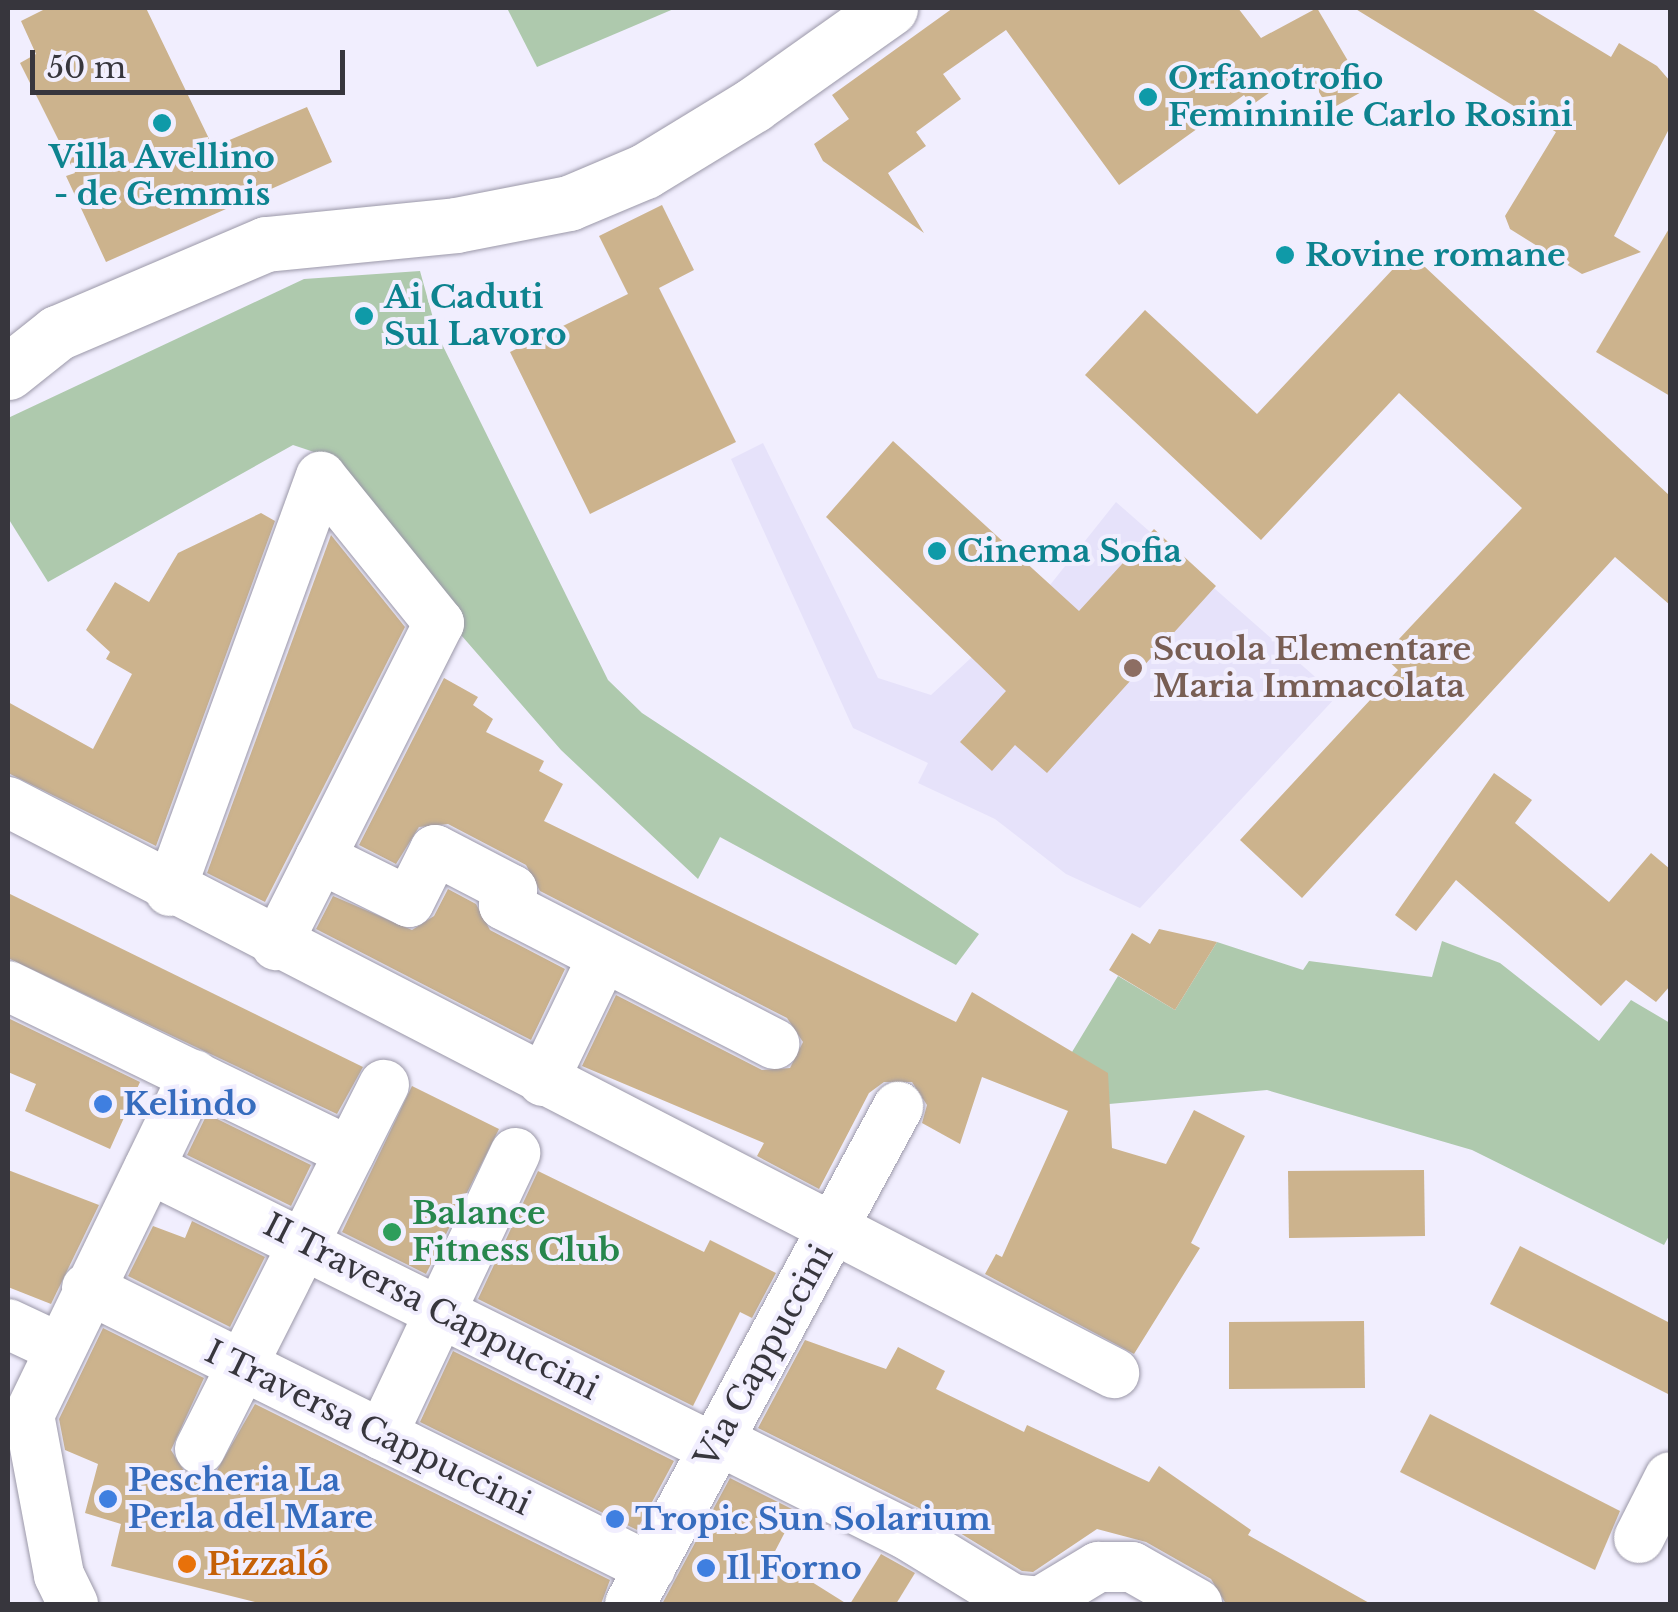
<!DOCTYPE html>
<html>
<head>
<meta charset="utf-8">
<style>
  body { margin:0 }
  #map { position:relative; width:1678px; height:1612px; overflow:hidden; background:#f1eefe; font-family:"Libre Baskerville",serif }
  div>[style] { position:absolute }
  .built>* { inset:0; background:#e6e2fa }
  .green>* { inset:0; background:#aec9ad }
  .building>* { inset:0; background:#ccb38d }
  .roads { filter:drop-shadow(0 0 2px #9b98a8) drop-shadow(0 0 2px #9b98a8) }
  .street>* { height:50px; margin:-25px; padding:0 25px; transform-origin:25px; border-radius:25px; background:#fff }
  .secondary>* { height:55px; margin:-27.5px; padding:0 27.5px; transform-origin:27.5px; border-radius:27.5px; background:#fff }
  .dots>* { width:28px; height:28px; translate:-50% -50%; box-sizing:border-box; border:5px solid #f1eefe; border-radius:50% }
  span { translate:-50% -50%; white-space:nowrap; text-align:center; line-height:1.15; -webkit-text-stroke:8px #f1eefe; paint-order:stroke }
  .culture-label { font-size:32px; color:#0d838f; font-weight:700 }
  .left { translate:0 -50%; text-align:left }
  .education-label { font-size:32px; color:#785e54; font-weight:700 }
  .shop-label { font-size:32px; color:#366cbe; font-weight:700 }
  .leisure-label { font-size:32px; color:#27864d; font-weight:700 }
  .street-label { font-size:32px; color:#37363d }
  .food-label { font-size:32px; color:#c56008; font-weight:700 }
  .frame { position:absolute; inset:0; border:10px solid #37363d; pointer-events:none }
  .scale { position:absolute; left:30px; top:50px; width:315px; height:45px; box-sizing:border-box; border:5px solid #37363d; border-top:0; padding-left:12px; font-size:30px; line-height:35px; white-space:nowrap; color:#37363d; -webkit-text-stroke:8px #f1eefe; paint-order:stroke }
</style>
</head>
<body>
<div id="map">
  <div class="built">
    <div style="clip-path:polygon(763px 443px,878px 678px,931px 695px,1050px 585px,1116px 502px,1337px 696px,1140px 908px,1066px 874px,995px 819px,918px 783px,928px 763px,853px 728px,731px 459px)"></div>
  </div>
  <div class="green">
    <div style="clip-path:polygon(507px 8px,676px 8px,537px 67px)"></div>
    <div style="clip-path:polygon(420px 271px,438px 336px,608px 680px,642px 713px,979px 934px,956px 965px,720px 837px,698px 879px,561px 750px,448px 620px,335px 459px,293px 445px,48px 582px,8px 518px,8px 418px,304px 279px)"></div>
    <div style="clip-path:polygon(1442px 941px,1500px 963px,1599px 1041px,1631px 1000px,1670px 1023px,1670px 1234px,1664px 1245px,1472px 1150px,1267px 1090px,1109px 1104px,1072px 1052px,1118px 976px,1175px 1010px,1217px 942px,1303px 970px,1309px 961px,1432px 977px)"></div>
  </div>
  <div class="building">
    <div style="clip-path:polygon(47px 8px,146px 8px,213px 147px,307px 107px,332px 162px,106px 262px,66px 176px,75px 173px,20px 63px,36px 54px,21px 21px)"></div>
    <div style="clip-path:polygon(953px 8px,1238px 8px,1261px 38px,1317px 8px,1365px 90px,1329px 110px,1305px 67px,1252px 105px,1244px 95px,1119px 185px,1006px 30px,943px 74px,961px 99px,916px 132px,926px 146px,888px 173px,924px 233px,823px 161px,814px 144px,849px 119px,832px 95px)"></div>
    <div style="clip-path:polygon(1354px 8px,1530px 8px,1611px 57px,1619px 43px,1657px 66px,1670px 81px,1670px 127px,1614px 236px,1641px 252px,1582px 274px,1510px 229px,1505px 216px,1556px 132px)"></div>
    <div style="clip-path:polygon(662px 205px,694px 270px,659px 288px,736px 442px,590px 514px,510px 352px,628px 294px,599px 236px)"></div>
    <div style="clip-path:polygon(1670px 227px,1670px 396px,1596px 352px)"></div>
    <div style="clip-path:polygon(1409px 252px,1670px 496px,1670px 605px,1615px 557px,1302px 898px,1240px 840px,1398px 670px,1383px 656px,1522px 508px,1399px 393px,1261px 540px,1085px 375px,1145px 310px,1257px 414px)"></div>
    <div style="clip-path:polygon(893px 441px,1079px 611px,1154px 529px,1216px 586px,1047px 773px,1015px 745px,992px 771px,960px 742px,1006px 691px,826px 517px)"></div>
    <div style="clip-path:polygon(261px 513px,275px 521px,156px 846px,8px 773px,8px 702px,93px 749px,132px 674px,106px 659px,110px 652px,86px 630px,115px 582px,149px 602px,178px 553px)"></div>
    <div style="clip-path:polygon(331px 535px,405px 627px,265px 902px,207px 873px)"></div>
    <div style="clip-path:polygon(444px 678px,478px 697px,473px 705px,493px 719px,486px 732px,544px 761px,539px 771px,563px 784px,544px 821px,956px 1022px,972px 992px,1108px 1073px,1112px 1148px,1166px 1164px,1194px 1110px,1245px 1136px,1191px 1243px,1200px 1248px,1134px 1354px,985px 1274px,996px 1254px,1002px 1257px,1068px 1111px,982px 1077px,960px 1144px,922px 1123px,927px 1105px,912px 1082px,884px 1082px,869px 1093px,819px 1189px,757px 1156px,764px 1143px,582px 1066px,616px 995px,762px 1070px,790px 1068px,803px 1042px,787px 1018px,540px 891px,526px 865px,448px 824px,419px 827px,396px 864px,359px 845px)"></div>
    <div style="clip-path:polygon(1494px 773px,1532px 800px,1515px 823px,1609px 902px,1651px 853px,1670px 869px,1670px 986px,1656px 1002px,1626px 980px,1601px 1006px,1456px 880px,1416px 931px,1395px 915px)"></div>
    <div style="clip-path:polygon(448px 889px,476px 904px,490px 930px,565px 969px,531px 1040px,316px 929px,333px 896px,412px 930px,434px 916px)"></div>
    <div style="clip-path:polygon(8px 893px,363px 1067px,337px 1114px,8px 958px)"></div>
    <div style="clip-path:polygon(1159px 929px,1217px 942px,1175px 1010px,1109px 970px,1132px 933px,1150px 944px)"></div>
    <div style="clip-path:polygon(8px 1018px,140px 1082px,110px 1149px,25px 1111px,36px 1084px,8px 1072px)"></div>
    <div style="clip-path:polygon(412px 1086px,499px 1129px,426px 1274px,342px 1232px)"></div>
    <div style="clip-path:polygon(207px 1114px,311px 1165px,291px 1206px,187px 1155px)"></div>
    <div style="clip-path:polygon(8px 1170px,99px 1205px,51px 1304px,8px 1287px)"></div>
    <div style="clip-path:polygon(1424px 1170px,1425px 1236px,1289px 1238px,1288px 1171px)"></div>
    <div style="clip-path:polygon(538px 1171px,704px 1252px,710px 1240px,776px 1273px,752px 1318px,740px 1312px,693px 1406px,478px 1299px)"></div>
    <div style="clip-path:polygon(192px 1221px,265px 1257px,230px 1327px,128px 1276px,153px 1226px,185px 1238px)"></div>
    <div style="clip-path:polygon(1520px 1246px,1670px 1323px,1670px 1395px,1490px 1304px)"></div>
    <div style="clip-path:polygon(1364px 1321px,1365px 1388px,1229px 1389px,1229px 1322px)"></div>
    <div style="clip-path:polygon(103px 1328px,204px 1378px,171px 1450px,186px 1474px,216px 1472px,255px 1404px,610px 1580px,601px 1604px,263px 1604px,111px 1566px,121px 1524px,85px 1513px,98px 1464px,65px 1450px,59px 1419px)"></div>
    <div style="clip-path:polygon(805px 1340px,886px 1369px,898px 1347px,945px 1371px,936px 1389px,1024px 1432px,1027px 1425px,1149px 1482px,1159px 1466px,1251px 1530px,1248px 1535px,1371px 1604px,1226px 1604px,1211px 1579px,1146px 1542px,1097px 1529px,1033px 1572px,1022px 1571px,919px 1508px,758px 1428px)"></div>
    <div style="clip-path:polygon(453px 1351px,674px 1461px,637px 1530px,420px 1422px)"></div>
    <div style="clip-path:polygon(1430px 1414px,1620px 1511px,1595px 1570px,1400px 1472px)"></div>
    <div style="clip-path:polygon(730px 1478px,796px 1511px,772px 1557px,847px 1604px,662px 1604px)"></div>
    <div style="clip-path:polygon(881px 1554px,915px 1573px,896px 1604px,850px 1604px)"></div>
  </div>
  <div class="roads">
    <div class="street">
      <div style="left:8px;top:802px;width:1245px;rotate:27.31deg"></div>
      <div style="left:320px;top:858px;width:99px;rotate:26.3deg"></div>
      <div style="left:409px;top:902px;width:58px;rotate:-63.4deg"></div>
      <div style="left:435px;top:850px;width:87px;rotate:27.5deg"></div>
      <div style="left:512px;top:890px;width:17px;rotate:118deg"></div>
      <div style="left:504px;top:905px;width:304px;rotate:27.2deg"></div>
      <div style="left:170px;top:891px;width:441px;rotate:-70deg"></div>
      <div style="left:321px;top:477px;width:188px;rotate:51.1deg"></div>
      <div style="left:439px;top:623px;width:361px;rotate:116.8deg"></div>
      <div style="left:8px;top:986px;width:380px;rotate:25.9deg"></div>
      <div style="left:543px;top:1081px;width:138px;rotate:-64.2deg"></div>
      <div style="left:149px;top:1168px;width:630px;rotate:26.4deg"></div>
      <div style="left:87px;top:1288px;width:629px;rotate:26.44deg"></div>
      <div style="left:8px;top:1324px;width:56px;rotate:25.2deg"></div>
      <div style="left:382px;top:1435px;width:312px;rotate:-64.7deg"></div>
      <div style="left:718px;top:1440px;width:210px;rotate:26.6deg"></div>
      <div style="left:906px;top:1534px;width:124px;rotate:31.5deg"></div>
      <div style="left:1012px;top:1599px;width:28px;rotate:6deg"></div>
      <div style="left:1040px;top:1602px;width:68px;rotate:-31.1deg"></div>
      <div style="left:1098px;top:1567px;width:34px"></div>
      <div style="left:1132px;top:1567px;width:75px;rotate:29.6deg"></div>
      <div style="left:200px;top:1449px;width:408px;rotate:-63.2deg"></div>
      <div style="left:1639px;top:1538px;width:68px;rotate:-63.1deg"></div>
      <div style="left:73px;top:1604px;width:32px;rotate:-116deg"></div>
      <div style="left:59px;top:1575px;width:163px;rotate:-100.6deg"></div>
      <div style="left:29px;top:1415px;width:378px;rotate:-64.1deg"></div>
      <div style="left:630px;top:1604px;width:565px;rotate:-61.66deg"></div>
    </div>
    <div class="secondary">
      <div style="left:8px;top:372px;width:63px;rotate:-38.5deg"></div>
      <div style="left:57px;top:333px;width:227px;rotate:-23.1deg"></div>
      <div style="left:266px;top:244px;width:191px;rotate:-5.7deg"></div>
      <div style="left:456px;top:225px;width:115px;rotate:-11deg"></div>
      <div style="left:569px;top:203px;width:82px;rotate:-22.8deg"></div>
      <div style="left:645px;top:171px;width:127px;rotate:-31.4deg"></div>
      <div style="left:753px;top:105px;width:168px;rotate:-35.3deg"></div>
    </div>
  </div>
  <div class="dots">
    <div style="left:1148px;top:97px;background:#0f9aa8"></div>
    <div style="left:162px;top:123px;background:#0f9aa8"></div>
    <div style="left:1285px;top:255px;background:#0f9aa8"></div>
    <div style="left:364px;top:316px;background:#0f9aa8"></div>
    <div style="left:937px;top:551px;background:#0f9aa8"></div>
    <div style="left:1133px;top:668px;background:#8d6e63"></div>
    <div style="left:103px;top:1104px;background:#3f7fe0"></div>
    <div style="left:392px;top:1232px;background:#2e9e5b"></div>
    <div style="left:108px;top:1499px;background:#3f7fe0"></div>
    <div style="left:615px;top:1519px;background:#3f7fe0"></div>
    <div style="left:187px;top:1564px;background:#e8710a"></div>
    <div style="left:706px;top:1568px;background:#3f7fe0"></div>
  </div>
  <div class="culture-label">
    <span class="left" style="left:1168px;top:97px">Orfanotrofio<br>Femininile Carlo Rosini</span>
    <span style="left:162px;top:176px">Villa Avellino<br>- de Gemmis</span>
    <span class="left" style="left:1305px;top:255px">Rovine romane</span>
    <span class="left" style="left:384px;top:316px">Ai Caduti<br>Sul Lavoro</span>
    <span class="left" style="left:957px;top:551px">Cinema Sofia</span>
  </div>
  <div class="education-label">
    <span class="left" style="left:1153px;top:668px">Scuola Elementare<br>Maria Immacolata</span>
  </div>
  <div class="shop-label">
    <span class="left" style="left:123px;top:1104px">Kelindo</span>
    <span class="left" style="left:128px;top:1499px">Pescheria La<br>Perla del Mare</span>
    <span class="left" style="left:635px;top:1519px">Tropic Sun Solarium</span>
    <span class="left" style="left:726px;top:1568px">Il Forno</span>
  </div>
  <div class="leisure-label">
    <span class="left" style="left:412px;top:1232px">Balance<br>Fitness Club</span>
  </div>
  <div class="street-label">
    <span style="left:431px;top:1307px;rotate:27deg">II Traversa Cappuccini</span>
    <span style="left:764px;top:1356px;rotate:-61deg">Via Cappuccini</span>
    <span style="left:368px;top:1428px;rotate:26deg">I Traversa Cappuccini</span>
  </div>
  <div class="food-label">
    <span class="left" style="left:207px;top:1564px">Pizzaló</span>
  </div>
  <div class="frame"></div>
  <div class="scale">50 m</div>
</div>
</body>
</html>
